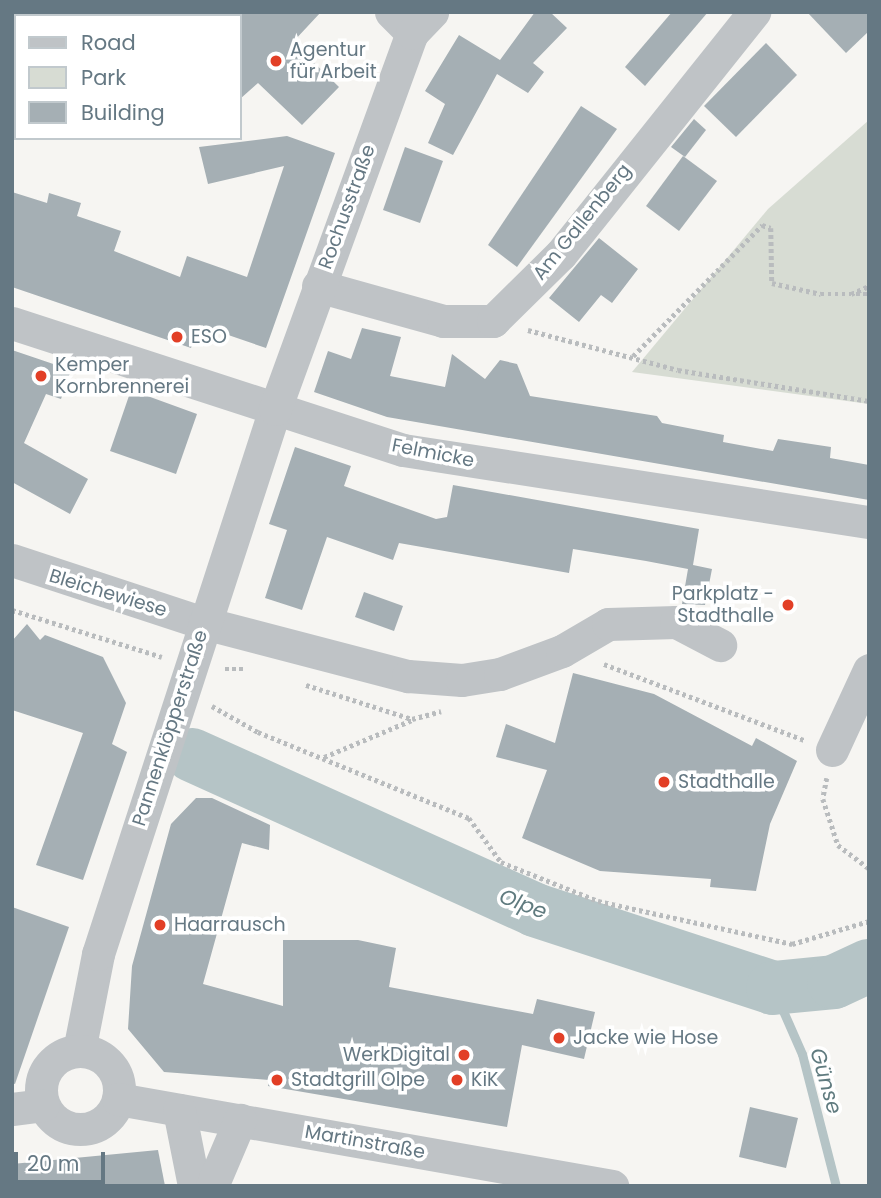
<!DOCTYPE html>
<html>
<head>
<meta charset="utf-8">
<style>
  body { margin:0 }
  #map { position:relative; width:881px; height:1198px; overflow:hidden; background:#f6f5f2; font-family:Poppins,sans-serif }
  div>[style] { position:absolute }
  .green>* { inset:0; background:#d7dcd3 }
  .stream>* { height:9px; margin:-4.5px; padding:0 4.5px; transform-origin:4.5px; border-radius:4.5px; background:#b5c4c6 }
  .river>* { height:54px; margin:-27px; padding:0 27px; transform-origin:27px; border-radius:27px; background:#b5c4c6 }
  .building>* { inset:0; background:#a5afb4 }
  .path>* { height:4.5px; margin-top:-2.25px; transform-origin:0; background:repeating-linear-gradient(90deg,#b9bcbe 0 3.5px,transparent 0 7px) }
  .minor>* { height:33px; margin:-16.5px; padding:0 16.5px; transform-origin:16.5px; border-radius:16.5px; background:#bfc3c6 }
  .minor>.ring { margin:-16.5px; padding:0; box-sizing:content-box; background:none; border:33px solid #bfc3c6; border-radius:50% }
  .dots>* { width:19px; height:19px; translate:-50% -50%; box-sizing:border-box; border:4px solid #fff; border-radius:50% }
  span { translate:-50% -50%; white-space:nowrap; text-align:center; line-height:1.15; -webkit-text-stroke:7px #fff; paint-order:stroke }
  .poi-label { font-size:19px; color:#657883 }
  .left { translate:0 -50%; text-align:left }
  .right { translate:-100% -50%; text-align:right }
  .street-label { font-size:19px; color:#657883 }
  .water-label { font-size:21px; color:#607b7f; font-style:italic }
  .frame { position:absolute; inset:0; border:14px solid #657883; pointer-events:none }
  .legend { position:absolute; left:14px; top:14px; width:228px; height:126px; box-sizing:border-box; background:#fff; border:2px solid #c1c9cd; margin:0; padding:9px 12px; list-style:none; font-size:21px; color:#657883 }
  .legend li { display:flex; align-items:center; gap:14px; height:35px }
  .legend b { width:35px; border:2px solid #c1c9cd }
  .scale { position:absolute; left:14px; top:1152px; width:91px; height:32px; box-sizing:border-box; border:4px solid #657883; border-top:0; padding-left:9px; font-size:21px; line-height:24px; white-space:nowrap; color:#657883; -webkit-text-stroke:5px #fff; paint-order:stroke }
</style>
</head>
<body>
<div id="map">
  <div class="green">
    <div style="clip-path:polygon(869px 120px,869px 404px,632px 372px,768px 209px)"></div>
  </div>
  <div class="stream">
    <div style="left:773px;top:988px;width:72px;rotate:66.3deg"></div>
    <div style="left:802px;top:1054px;width:136px;rotate:75.6deg"></div>
  </div>
  <div class="river">
    <div style="left:192px;top:755px;width:376px;rotate:24.3deg"></div>
    <div style="left:535px;top:910px;width:250px;rotate:18.1deg"></div>
    <div style="left:773px;top:988px;width:61px;rotate:-5.6deg"></div>
    <div style="left:834px;top:982px;width:38px;rotate:-25deg"></div>
  </div>
  <div class="building">
    <div style="clip-path:polygon(240px 12px,321px 12px,293px 42px,339px 87px,302px 125px,258px 83px,240px 99px)"></div>
    <div style="clip-path:polygon(535px 12px,550px 12px,567px 28px,533px 63px,544px 72px,528px 93px,497px 74px,453px 155px,428px 143px,445px 104px,425px 91px,459px 35px,500px 60px)"></div>
    <div style="clip-path:polygon(672px 12px,708px 12px,645px 86px,625px 67px)"></div>
    <div style="clip-path:polygon(807px 12px,869px 12px,869px 31px,846px 53px)"></div>
    <div style="clip-path:polygon(766px 43px,797px 75px,736px 137px,704px 106px)"></div>
    <div style="clip-path:polygon(581px 106px,617px 129px,517px 267px,488px 245px)"></div>
    <div style="clip-path:polygon(694px 119px,706px 130px,685px 157px,671px 147px)"></div>
    <div style="clip-path:polygon(287px 136px,335px 153px,266px 348px,199px 325px,191px 348px,12px 287px,12px 192px,47px 203px,49px 193px,81px 203px,77px 216px,121px 231px,114px 251px,180px 277px,187px 256px,247px 277px,284px 166px,208px 184px,199px 147px)"></div>
    <div style="clip-path:polygon(405px 147px,443px 161px,420px 223px,383px 210px)"></div>
    <div style="clip-path:polygon(683px 156px,717px 181px,679px 231px,646px 206px)"></div>
    <div style="clip-path:polygon(599px 238px,638px 269px,612px 303px,601px 295px,579px 322px,549px 298px)"></div>
    <div style="clip-path:polygon(362px 328px,401px 337px,390px 376px,445px 387px,452px 354px,485px 379px,500px 360px,517px 364px,530px 396px,657px 416px,662px 423px,724px 435px,723px 442px,773px 451px,778px 439px,831px 447px,830px 458px,869px 465px,869px 500px,387px 417px,314px 392px,328px 351px,351px 359px)"></div>
    <div style="clip-path:polygon(12px 350px,71px 370px,61px 399px,46px 394px,24px 443px,88px 479px,70px 514px,12px 482px)"></div>
    <div style="clip-path:polygon(131px 390px,197px 414px,176px 474px,110px 451px)"></div>
    <div style="clip-path:polygon(295px 447px,351px 466px,344px 486px,436px 519px,447px 517px,453px 485px,699px 529px,693px 565px,712px 569px,705px 605px,682px 604px,688px 569px,646px 561px,573px 549px,569px 573px,399px 543px,393px 560px,327px 537px,302px 610px,265px 598px,287px 530px,269px 524px)"></div>
    <div style="clip-path:polygon(364px 592px,403px 606px,394px 631px,355px 617px)"></div>
    <div style="clip-path:polygon(27px 624px,40px 640px,45px 635px,103px 657px,126px 703px,112px 744px,127px 752px,83px 880px,36px 865px,83px 733px,12px 710px,12px 641px)"></div>
    <div style="clip-path:polygon(573px 673px,654px 694px,752px 746px,756px 738px,797px 761px,770px 824px,756px 891px,710px 887px,711px 879px,600px 871px,522px 838px,547px 770px,496px 757px,506px 724px,555px 743px)"></div>
    <div style="clip-path:polygon(196px 798px,212px 798px,270px 825px,269px 850px,242px 843px,203px 984px,283px 1006px,283px 940px,358px 940px,396px 948px,389px 987px,533px 1014px,537px 999px,595px 1012px,584px 1059px,522px 1045px,507px 1127px,268px 1086px,269px 1080px,164px 1072px,128px 1029px,132px 966px,171px 824px)"></div>
    <div style="clip-path:polygon(12px 907px,69px 927px,15px 1084px,12px 1083px)"></div>
    <div style="clip-path:polygon(750px 1107px,798px 1118px,786px 1168px,739px 1157px)"></div>
    <div style="clip-path:polygon(158px 1150px,165px 1186px,12px 1186px,12px 1164px)"></div>
  </div>
  <div class="path">
    <div style="left:856px;top:294px;width:13px"></div>
    <div style="left:528px;top:330px;width:155px;rotate:14.9deg"></div>
    <div style="left:678px;top:370px;width:193px;rotate:9.2deg"></div>
    <div style="left:633px;top:356px;width:184px;rotate:-45.4deg"></div>
    <div style="left:762px;top:225px;width:9px;rotate:18deg"></div>
    <div style="left:771px;top:228px;width:55px;rotate:89deg"></div>
    <div style="left:772px;top:283px;width:50px;rotate:12.7deg"></div>
    <div style="left:821px;top:294px;width:30px"></div>
    <div style="left:851px;top:294px;width:20px;rotate:-24deg"></div>
    <div style="left:12px;top:610px;width:157px;rotate:17.4deg"></div>
    <div style="left:604px;top:664px;width:214px;rotate:20.8deg"></div>
    <div style="left:225px;top:669px;width:19px"></div>
    <div style="left:306px;top:685px;width:111px;rotate:17.8deg"></div>
    <div style="left:412px;top:719px;width:30px;rotate:-15deg"></div>
    <div style="left:212px;top:706px;width:53px;rotate:29.5deg"></div>
    <div style="left:258px;top:732px;width:228px;rotate:22.2deg"></div>
    <div style="left:469px;top:818px;width:54px;rotate:54deg"></div>
    <div style="left:501px;top:862px;width:105px;rotate:21.9deg"></div>
    <div style="left:598px;top:901px;width:199px;rotate:12.5deg"></div>
    <div style="left:792px;top:944px;width:80px;rotate:-16.6deg"></div>
    <div style="left:324px;top:757px;width:95px;rotate:-22.8deg"></div>
    <div style="left:827px;top:778px;width:21px;rotate:101deg"></div>
    <div style="left:823px;top:799px;width:48px;rotate:71.9deg"></div>
    <div style="left:838px;top:845px;width:39px;rotate:37deg"></div>
  </div>
  <div class="minor">
    <div style="left:391px;top:12px;width:30px;rotate:45deg"></div>
    <div style="left:88px;top:16px;width:10px;rotate:-24deg"></div>
    <div style="left:12px;top:28px;width:4px;rotate:-14deg"></div>
    <div style="left:318px;top:286px;width:130px;rotate:15.6deg"></div>
    <div style="left:443px;top:321px;width:50px"></div>
    <div style="left:493px;top:321px;width:95px;rotate:-44.6deg"></div>
    <div style="left:561px;top:254px;width:310px;rotate:-51.4deg"></div>
    <div style="left:12px;top:323px;width:411px;rotate:18deg"></div>
    <div style="left:403px;top:450px;width:472px;rotate:8.8deg"></div>
    <div style="left:12px;top:560px;width:202px;rotate:18.2deg"></div>
    <div style="left:204px;top:623px;width:211px;rotate:14.6deg"></div>
    <div style="left:408px;top:676px;width:54px;rotate:4.2deg"></div>
    <div style="left:462px;top:680px;width:38px;rotate:-9deg"></div>
    <div style="left:500px;top:674px;width:66px;rotate:-20.4deg"></div>
    <div style="left:562px;top:651px;width:53px;rotate:-30.4deg"></div>
    <div style="left:608px;top:624px;width:68px;rotate:-1.7deg"></div>
    <div style="left:676px;top:622px;width:50px;rotate:27.6deg"></div>
    <div style="left:832px;top:750px;width:88px;rotate:-65.2deg"></div>
    <div style="left:79px;top:1051px;width:99px;rotate:-78.9deg"></div>
    <div style="left:98px;top:954px;width:573px;rotate:-72.01deg"></div>
    <div style="left:275px;top:409px;width:400px;rotate:-70deg"></div>
    <div style="left:412px;top:33px;width:29px;rotate:-46deg"></div>
    <div class="ring" style="left:41px;top:1051px;width:45px;height:45px"></div>
    <div style="left:118px;top:1099px;width:502px;rotate:9.99deg"></div>
    <div style="left:12px;top:1109px;width:31px;rotate:-7deg"></div>
    <div style="left:179px;top:1110px;width:77px;rotate:78.8deg"></div>
    <div style="left:212px;top:1186px;width:72px;rotate:-67deg"></div>
  </div>
  <div class="dots">
    <div style="left:276px;top:61px;background:#e23f26"></div>
    <div style="left:177px;top:337px;background:#e23f26"></div>
    <div style="left:41px;top:376px;background:#e23f26"></div>
    <div style="left:788px;top:605px;background:#e23f26"></div>
    <div style="left:664px;top:782px;background:#e23f26"></div>
    <div style="left:160px;top:925px;background:#e23f26"></div>
    <div style="left:559px;top:1038px;background:#e23f26"></div>
    <div style="left:464px;top:1055px;background:#e23f26"></div>
    <div style="left:277px;top:1080px;background:#e23f26"></div>
    <div style="left:457px;top:1080px;background:#e23f26"></div>
  </div>
  <div class="poi-label">
    <span class="left" style="left:290px;top:61px">Agentur<br>für Arbeit</span>
    <span class="left" style="left:191px;top:337px">ESO</span>
    <span class="left" style="left:55px;top:376px">Kemper<br>Kornbrennerei</span>
    <span class="right" style="left:774px;top:605px">Parkplatz -<br>Stadthalle</span>
    <span class="left" style="left:678px;top:782px">Stadthalle</span>
    <span class="left" style="left:174px;top:925px">Haarrausch</span>
    <span class="left" style="left:573px;top:1038px">Jacke wie Hose</span>
    <span class="right" style="left:450px;top:1055px">WerkDigital</span>
    <span class="left" style="left:291px;top:1080px">Stadtgrill Olpe</span>
    <span class="left" style="left:471px;top:1080px">KiK</span>
  </div>
  <div class="street-label">
    <span style="left:347px;top:207px;rotate:-70deg">Rochusstraße</span>
    <span style="left:582px;top:222px;rotate:-51deg">Am Gallenberg</span>
    <span style="left:433px;top:453px;rotate:11deg">Felmicke</span>
    <span style="left:108px;top:593px;rotate:17deg">Bleichewiese</span>
    <span style="left:170px;top:728px;rotate:-72deg">Pannenklöpperstraße</span>
    <span style="left:365px;top:1142px;rotate:10deg">Martinstraße</span>
  </div>
  <div class="water-label">
    <span style="left:523px;top:904px;rotate:21deg">Olpe</span>
    <span style="left:826px;top:1081px;rotate:74deg">Günse</span>
  </div>
  <div class="frame"></div>
  <ul class="legend">
  <li><b style="height:9px;background:#bfc3c6"></b>Road</li>
  <li><b style="height:19px;background:#d7dcd3"></b>Park</li>
  <li><b style="height:19px;background:#a5afb4"></b>Building</li>
  </ul>
  <div class="scale">20 m</div>
</div>
</body>
</html>
